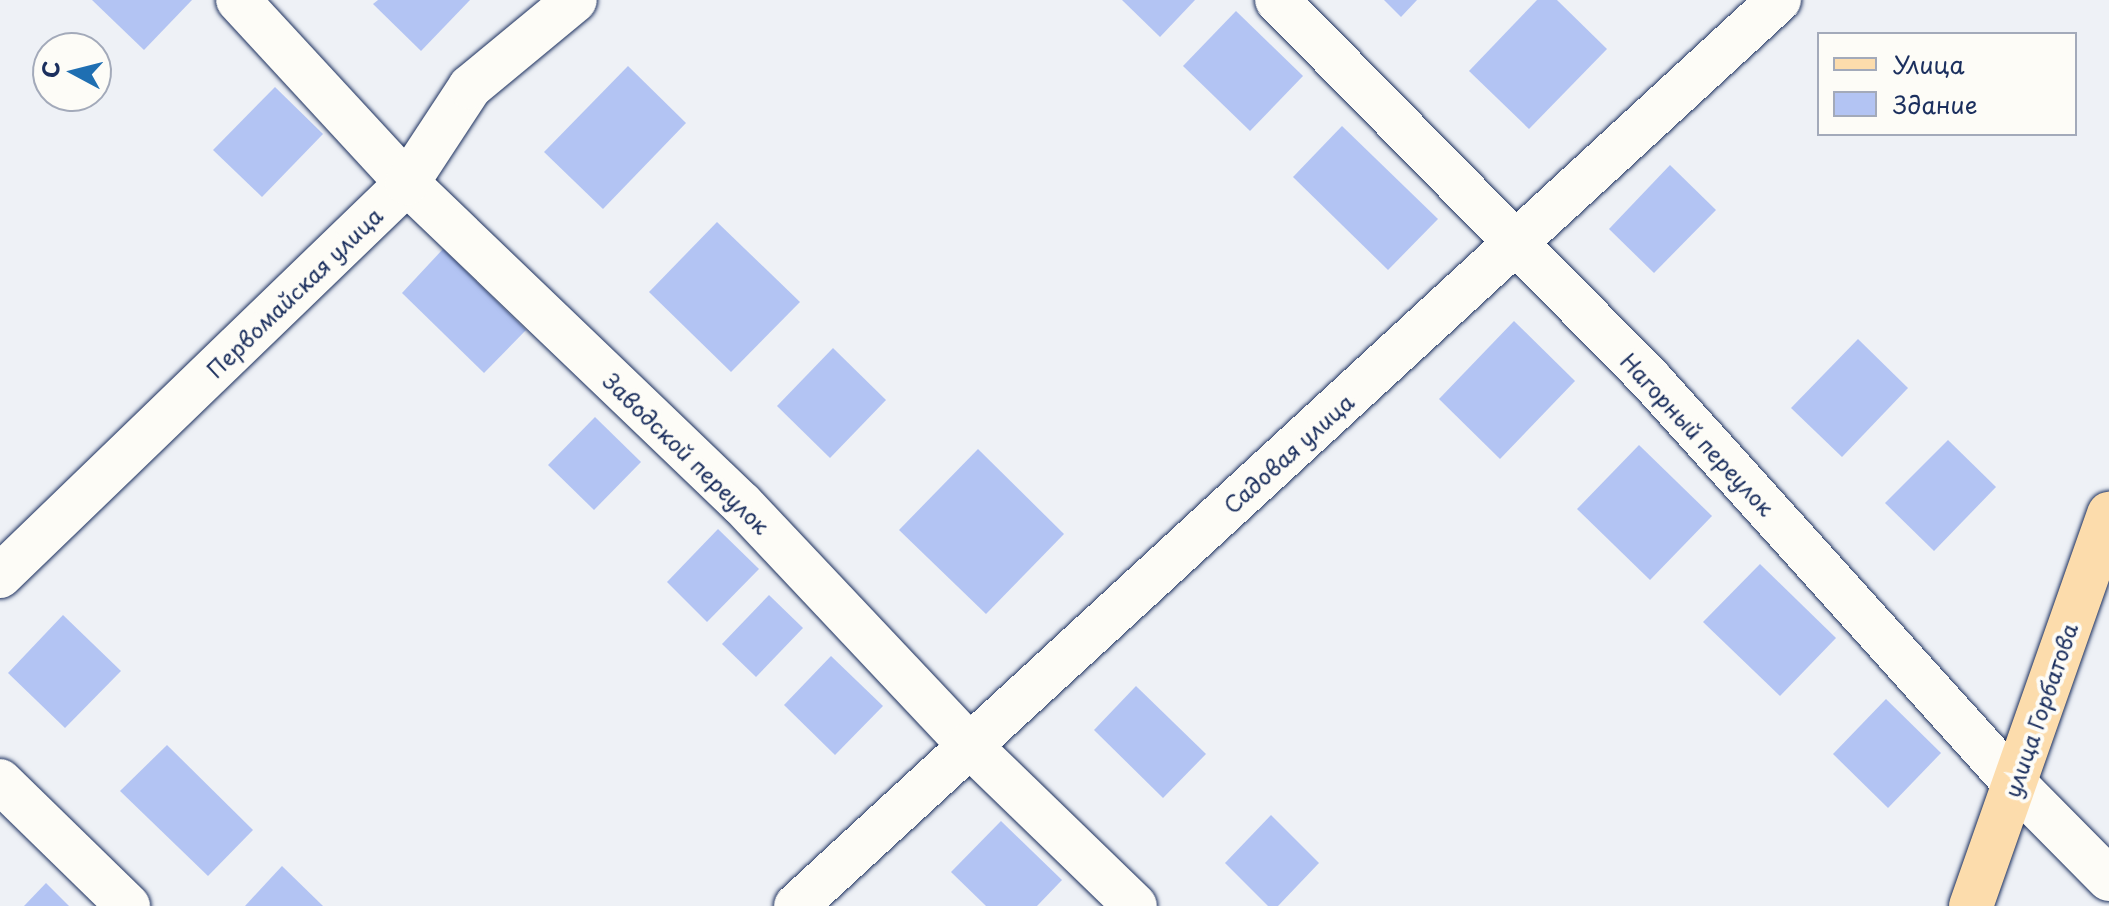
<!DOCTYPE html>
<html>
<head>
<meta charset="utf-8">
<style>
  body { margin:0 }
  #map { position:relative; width:2109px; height:906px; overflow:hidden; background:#eef1f6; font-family:"Playpen Sans",sans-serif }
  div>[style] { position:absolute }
  .building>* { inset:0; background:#b3c4f3 }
  .roads { filter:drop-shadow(0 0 2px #1b2f5e) drop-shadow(0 0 2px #1b2f5e) }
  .minor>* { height:44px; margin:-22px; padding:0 22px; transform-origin:22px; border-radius:22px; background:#fdfcf7 }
  .primary>* { height:44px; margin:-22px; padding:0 22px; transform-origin:22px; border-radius:22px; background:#fcdcac }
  span { translate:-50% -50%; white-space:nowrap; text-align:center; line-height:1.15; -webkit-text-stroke:8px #fdfcf7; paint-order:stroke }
  .street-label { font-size:22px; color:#1b2f5e }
  .legend { position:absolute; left:1817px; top:32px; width:260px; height:104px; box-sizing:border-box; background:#fdfcf7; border:2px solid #a3aaba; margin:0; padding:10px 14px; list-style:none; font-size:24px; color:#1b2f5e }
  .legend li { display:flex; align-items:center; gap:16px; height:40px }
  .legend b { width:40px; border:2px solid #a3aaba }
  .north { position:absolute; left:32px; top:32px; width:80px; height:80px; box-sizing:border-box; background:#fdfcf7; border:2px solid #a3aaba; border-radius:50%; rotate:277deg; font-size:22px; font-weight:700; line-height:32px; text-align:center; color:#1b2f5e }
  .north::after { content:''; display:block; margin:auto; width:28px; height:36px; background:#1f6fb2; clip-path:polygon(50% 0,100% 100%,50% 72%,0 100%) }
</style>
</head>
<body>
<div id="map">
  <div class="building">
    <div style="clip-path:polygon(92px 0,192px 0,144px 50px)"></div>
    <div style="clip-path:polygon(378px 0,470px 0,421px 51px,373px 4px)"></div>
    <div style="clip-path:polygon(1122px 0,1195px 0,1160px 37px)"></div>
    <div style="clip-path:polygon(1384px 0,1417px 0,1401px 17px)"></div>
    <div style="clip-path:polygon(1537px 0,1557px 0,1607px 49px,1529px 129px,1469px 71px)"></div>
    <div style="clip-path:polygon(1236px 11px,1303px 76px,1250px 131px,1183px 66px)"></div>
    <div style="clip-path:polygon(628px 66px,686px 123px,603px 209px,544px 152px)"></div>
    <div style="clip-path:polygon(275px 87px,323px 134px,262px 197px,213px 150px)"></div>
    <div style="clip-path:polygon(1342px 126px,1438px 219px,1388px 270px,1293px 177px)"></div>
    <div style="clip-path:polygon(1670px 165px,1716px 210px,1654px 273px,1609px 229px)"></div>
    <div style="clip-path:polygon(717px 222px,800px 302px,731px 372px,649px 292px)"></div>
    <div style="clip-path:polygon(443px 249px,526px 330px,484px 373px,402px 293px)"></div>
    <div style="clip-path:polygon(1514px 321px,1575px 381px,1500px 459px,1439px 399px)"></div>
    <div style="clip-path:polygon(1858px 339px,1908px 388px,1842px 457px,1791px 408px)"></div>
    <div style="clip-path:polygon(833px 348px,886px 400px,830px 458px,777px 406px)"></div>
    <div style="clip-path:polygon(595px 417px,641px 462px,594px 510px,548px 465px)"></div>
    <div style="clip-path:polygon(1948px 440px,1996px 487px,1934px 551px,1885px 503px)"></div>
    <div style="clip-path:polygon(1639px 445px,1712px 516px,1650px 580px,1577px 509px)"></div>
    <div style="clip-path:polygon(978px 449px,1064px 534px,986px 614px,899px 530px)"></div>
    <div style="clip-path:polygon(718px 529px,759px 569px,707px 622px,667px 582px)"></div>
    <div style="clip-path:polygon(1760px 564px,1836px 638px,1780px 696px,1703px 622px)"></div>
    <div style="clip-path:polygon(769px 595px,803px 628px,756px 677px,722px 644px)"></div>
    <div style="clip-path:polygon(63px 615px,121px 671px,65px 728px,8px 673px)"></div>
    <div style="clip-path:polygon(831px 656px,883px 706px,835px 755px,784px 705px)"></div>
    <div style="clip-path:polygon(1136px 686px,1206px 754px,1163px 798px,1094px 730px)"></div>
    <div style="clip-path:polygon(1886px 699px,1941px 753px,1888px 808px,1833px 754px)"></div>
    <div style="clip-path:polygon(167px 745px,253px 830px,208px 876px,120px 791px)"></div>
    <div style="clip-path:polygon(1271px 815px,1319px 863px,1278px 906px,1268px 906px,1225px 863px)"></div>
    <div style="clip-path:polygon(1001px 821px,1062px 880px,1037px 906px,986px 906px,951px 872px)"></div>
    <div style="clip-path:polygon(282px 866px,323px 906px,245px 906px)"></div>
    <div style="clip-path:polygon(46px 883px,69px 906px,24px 906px)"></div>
  </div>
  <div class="roads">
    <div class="minor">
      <div style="left:238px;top:0;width:249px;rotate:47.3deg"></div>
      <div style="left:407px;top:183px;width:464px;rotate:43.8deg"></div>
      <div style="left:742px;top:504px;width:331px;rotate:46.7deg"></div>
      <div style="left:969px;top:745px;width:231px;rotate:44.1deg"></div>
      <div style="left:1277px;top:0;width:532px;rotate:45.46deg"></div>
      <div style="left:1650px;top:379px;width:544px;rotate:47.98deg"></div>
      <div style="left:2014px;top:783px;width:135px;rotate:45.3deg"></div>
      <div style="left:0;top:576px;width:566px;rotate:-44deg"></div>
      <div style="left:407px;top:183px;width:115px;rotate:-56.7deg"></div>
      <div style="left:470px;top:87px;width:136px;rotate:-39.6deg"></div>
      <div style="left:0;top:781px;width:179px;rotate:44.3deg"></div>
      <div style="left:796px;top:906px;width:1337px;rotate:-42.67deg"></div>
    </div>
    <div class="primary">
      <div style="left:1971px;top:906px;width:416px;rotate:-70.6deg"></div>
    </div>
  </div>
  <div class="street-label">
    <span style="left:294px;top:292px;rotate:-44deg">Первомайская улица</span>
    <span style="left:1698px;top:434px;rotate:47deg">Нагорный переулок</span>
    <span style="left:687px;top:453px;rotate:44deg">Заводской переулок</span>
    <span style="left:1288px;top:453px;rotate:-42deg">Садовая улица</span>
    <span style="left:2040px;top:710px;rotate:-71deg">улица Горбатова</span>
  </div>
  <ul class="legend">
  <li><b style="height:10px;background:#fcdcac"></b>Улица</li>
  <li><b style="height:22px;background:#b3c4f3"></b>Здание</li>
  </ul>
  <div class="north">С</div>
</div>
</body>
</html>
